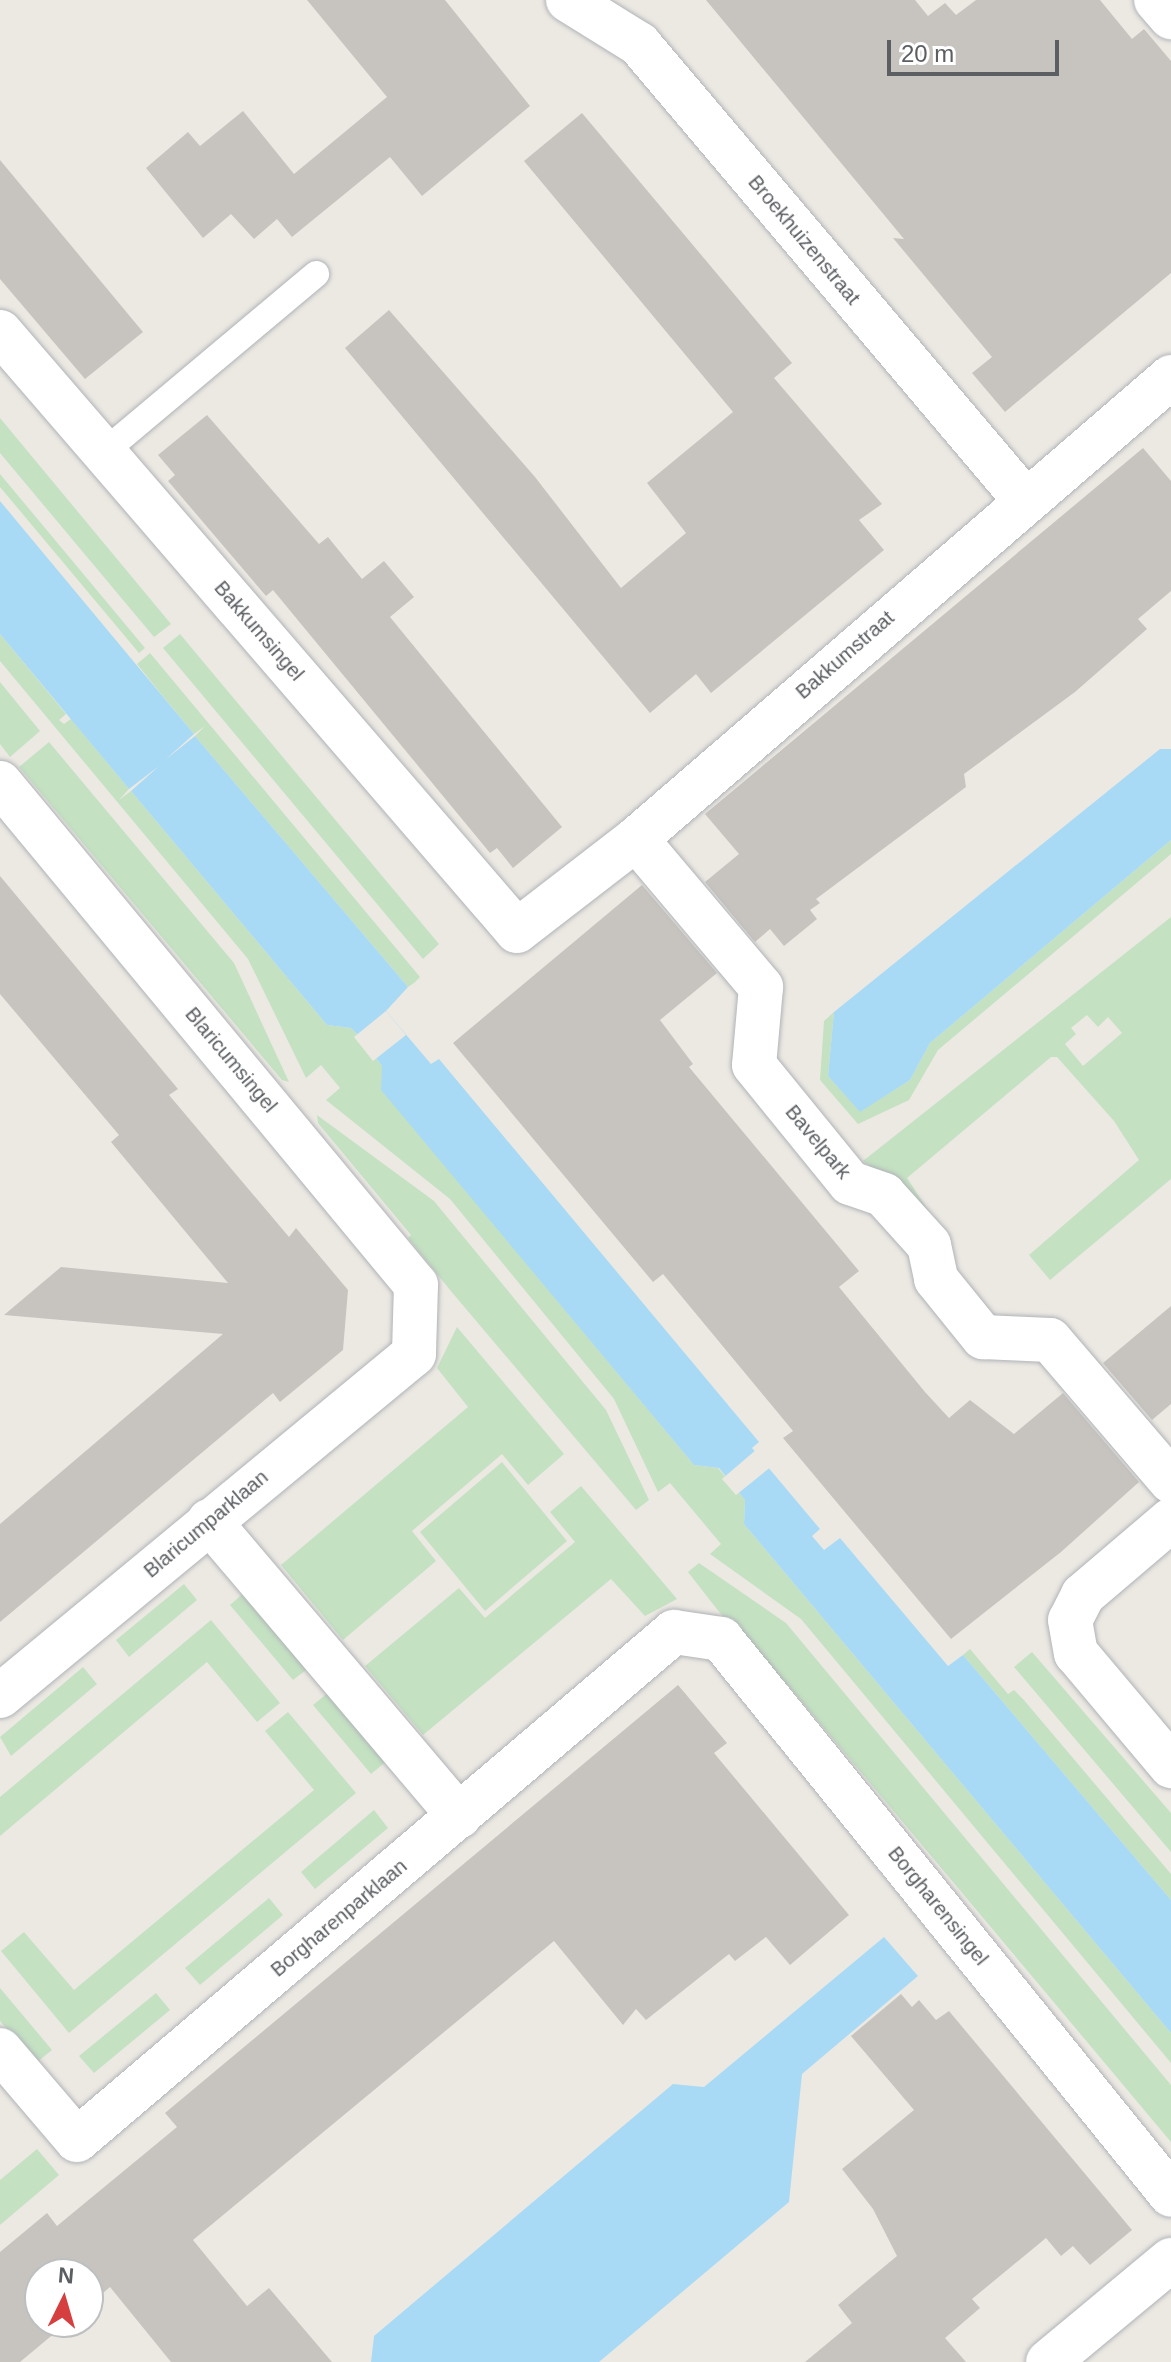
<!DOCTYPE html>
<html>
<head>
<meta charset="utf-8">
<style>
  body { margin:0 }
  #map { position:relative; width:1171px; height:2362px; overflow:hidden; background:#ece9e3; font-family:Helvetica,sans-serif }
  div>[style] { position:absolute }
  .green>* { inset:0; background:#c4e1c2 }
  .water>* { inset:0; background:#a9daf5 }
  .pier>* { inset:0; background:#ece9e3 }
  .building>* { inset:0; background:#c7c4c0 }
  .roads { filter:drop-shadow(0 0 2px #b0b3b7) drop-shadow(0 0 2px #b0b3b7) }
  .service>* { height:26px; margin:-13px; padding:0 13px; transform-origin:13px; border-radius:13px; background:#fff }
  .minor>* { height:44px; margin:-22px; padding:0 22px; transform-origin:22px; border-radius:22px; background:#fff }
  span { translate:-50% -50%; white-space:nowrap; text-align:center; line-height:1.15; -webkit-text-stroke:8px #fff; paint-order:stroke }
  .street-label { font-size:20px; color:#5b5e62 }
  .north { position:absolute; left:24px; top:2258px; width:80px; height:80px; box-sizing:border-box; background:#fff; border:2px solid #bdbfc0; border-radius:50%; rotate:5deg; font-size:22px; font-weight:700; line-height:32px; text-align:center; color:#5b5e62 }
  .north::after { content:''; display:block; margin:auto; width:28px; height:36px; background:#d63f40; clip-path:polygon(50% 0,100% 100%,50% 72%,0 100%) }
  .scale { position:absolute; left:887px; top:40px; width:172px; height:36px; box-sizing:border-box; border:4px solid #5b5e62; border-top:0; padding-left:10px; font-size:24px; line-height:28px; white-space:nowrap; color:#5b5e62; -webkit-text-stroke:6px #fff; paint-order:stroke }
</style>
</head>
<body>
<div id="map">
  <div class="green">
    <div style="clip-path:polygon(0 418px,171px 624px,154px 637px,0 453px)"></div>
    <div style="clip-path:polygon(0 474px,145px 648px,139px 653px,0 487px)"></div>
    <div style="clip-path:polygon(0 634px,66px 714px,59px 720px,64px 724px,71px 719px,129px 789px,119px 800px,131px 791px,327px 1025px,351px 1028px,357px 1034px,382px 1066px,382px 1090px,694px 1465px,718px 1468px,745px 1500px,744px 1524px,1171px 2033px,1171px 2063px,801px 1619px,710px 1554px,721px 1544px,670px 1483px,658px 1492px,614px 1399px,450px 1199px,326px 1100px,340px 1088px,321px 1065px,306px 1078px,248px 959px,0 661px)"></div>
    <div style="clip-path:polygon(180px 634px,439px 944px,423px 959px,163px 648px)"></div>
    <div style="clip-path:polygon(150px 653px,420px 977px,414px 983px,408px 987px,195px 736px,205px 726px,194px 734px,161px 694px,137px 664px)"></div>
    <div style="clip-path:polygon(0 682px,40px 731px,10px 757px,0 744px)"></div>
    <div style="clip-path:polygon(49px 742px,234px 963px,289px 1082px,282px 1080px,19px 767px)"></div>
    <div style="clip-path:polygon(1171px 840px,1171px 854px,938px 1050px,909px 1100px,858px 1124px,820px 1080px,824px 1021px,834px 1012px,828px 1076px,860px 1111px,910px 1080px,930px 1043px)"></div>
    <div style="clip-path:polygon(evenodd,1171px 917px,1171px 1179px,1050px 1280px,1029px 1255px,1139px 1160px,1114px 1121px,1057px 1057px,1051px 1057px,907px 1178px,930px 1213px,863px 1161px,1171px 917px,1087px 1015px,1098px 1027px,1108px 1017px,1122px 1033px,1083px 1066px,1065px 1044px,1076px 1034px,1071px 1028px,1087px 1015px)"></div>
    <div style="clip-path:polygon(317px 1115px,434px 1201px,606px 1410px,649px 1500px,636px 1510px,450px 1290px,408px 1238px,411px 1235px,318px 1123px)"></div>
    <div style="clip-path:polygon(457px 1327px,564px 1454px,528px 1485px,502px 1454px,412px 1531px,436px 1561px,343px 1640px,281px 1565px,468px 1407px,437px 1368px)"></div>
    <div style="clip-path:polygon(502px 1462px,567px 1541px,485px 1611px,420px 1532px)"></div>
    <div style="clip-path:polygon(581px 1486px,677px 1599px,645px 1616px,611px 1579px,423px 1735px,365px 1666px,459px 1588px,485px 1618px,575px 1542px,550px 1512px)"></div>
    <div style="clip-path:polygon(699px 1563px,786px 1623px,1171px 2085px,1171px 2142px,787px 1684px,783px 1687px,716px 1608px,688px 1572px)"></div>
    <div style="clip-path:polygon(184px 1584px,197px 1600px,129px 1657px,116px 1640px)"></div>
    <div style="clip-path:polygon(246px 1591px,310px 1667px,293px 1680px,230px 1605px)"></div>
    <div style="clip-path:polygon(211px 1620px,280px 1703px,257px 1722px,207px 1662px,0 1836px,0 1797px)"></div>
    <div style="clip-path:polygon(970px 1649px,1008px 1694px,1014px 1690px,1023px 1699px,1171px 1874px,1171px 1900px,963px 1655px)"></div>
    <div style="clip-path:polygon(1032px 1652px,1171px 1813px,1171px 1852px,1014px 1667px)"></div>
    <div style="clip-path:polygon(83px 1667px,97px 1684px,11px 1756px,0 1737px)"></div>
    <div style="clip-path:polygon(330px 1691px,388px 1760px,371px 1774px,313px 1705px)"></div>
    <div style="clip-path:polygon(288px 1712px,356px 1793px,69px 2033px,1px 1951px,24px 1932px,74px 1990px,314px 1790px,265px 1731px)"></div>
    <div style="clip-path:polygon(374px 1810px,388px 1828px,315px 1889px,301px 1872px)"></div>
    <div style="clip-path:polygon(269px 1898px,283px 1915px,200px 1985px,185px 1968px)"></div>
    <div style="clip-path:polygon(0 1988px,52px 2050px,36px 2063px,0 2021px)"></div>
    <div style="clip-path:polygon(156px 1993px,170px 2010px,94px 2073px,79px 2056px)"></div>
    <div style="clip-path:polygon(37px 2149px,59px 2175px,0 2225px,0 2180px)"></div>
  </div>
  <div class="water">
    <div style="clip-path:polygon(0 501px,194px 734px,165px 760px,195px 736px,408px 987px,386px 1011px,431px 1064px,439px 1059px,759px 1442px,752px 1448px,820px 1529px,812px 1536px,824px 1550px,840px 1538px,948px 1666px,963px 1655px,1171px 1900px,1171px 2033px,744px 1524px,745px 1500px,719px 1468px,694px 1465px,381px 1090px,382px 1066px,357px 1034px,351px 1028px,327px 1025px,131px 791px,159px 766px,129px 789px,0 634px)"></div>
    <div style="clip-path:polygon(1160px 749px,1171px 749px,1171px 840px,930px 1043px,910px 1080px,860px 1112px,828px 1076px,834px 1012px)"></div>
    <div style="clip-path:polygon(884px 1937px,918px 1976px,802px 2074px,789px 2202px,599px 2362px,371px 2362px,374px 2336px,673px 2084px,704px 2087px)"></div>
  </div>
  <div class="pier">
    <div style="clip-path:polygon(386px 1011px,406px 1035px,373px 1061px,354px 1037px)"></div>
    <div style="clip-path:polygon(757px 1449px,772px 1466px,736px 1495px,722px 1479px)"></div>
  </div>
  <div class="building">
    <div style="clip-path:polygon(307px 0,445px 0,530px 106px,422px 196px,390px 157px,292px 237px,277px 219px,254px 239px,231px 214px,203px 238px,146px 168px,188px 132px,200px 146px,243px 111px,294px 174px,387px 97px)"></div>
    <div style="clip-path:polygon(706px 0,915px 0,928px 16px,945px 3px,956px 15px,976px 0,1100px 0,1132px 39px,1144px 29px,1171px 61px,1171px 273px,1005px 412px,972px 373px,992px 357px,893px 238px,904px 239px)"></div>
    <div style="clip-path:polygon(582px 113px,792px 363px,774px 378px,882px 504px,859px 520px,884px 550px,711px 693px,696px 674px,650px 713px,345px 348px,389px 310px,535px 477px,621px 588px,686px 533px,647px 483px,733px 412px,524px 161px)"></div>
    <div style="clip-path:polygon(0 160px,143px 332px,85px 379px,0 279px)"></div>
    <div style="clip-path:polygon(207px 415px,319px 544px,328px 537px,362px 579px,384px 561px,414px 597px,390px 617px,562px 827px,513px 868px,497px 848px,490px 853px,273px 590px,266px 596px,168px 481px,175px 475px,158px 455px)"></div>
    <div style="clip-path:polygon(1143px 448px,1171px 481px,1171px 591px,1138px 619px,1147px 629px,1075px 692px,964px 774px,966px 787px,816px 899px,820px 903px,810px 910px,817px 919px,784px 946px,770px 929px,755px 942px,705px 882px,739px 854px,705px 814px)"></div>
    <div style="clip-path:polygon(0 876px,178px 1089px,169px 1095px,289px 1237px,296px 1228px,348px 1290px,343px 1350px,280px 1402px,273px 1393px,0 1622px,0 1524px,223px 1334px,4px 1315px,61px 1267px,228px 1283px,111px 1142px,119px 1135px,0 994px)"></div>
    <div style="clip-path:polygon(642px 885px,717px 973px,660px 1020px,693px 1064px,689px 1067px,859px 1271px,839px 1287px,925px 1392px,949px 1418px,970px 1400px,1014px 1434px,1063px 1393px,1139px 1482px,1061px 1552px,951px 1639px,783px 1438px,793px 1431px,663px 1274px,653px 1282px,453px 1043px)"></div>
    <div style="clip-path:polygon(1171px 1306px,1171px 1404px,1152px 1420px,1103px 1363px)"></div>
    <div style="clip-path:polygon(678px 1685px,727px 1743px,714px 1753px,849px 1915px,790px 1965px,766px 1937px,735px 1961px,729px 1954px,646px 2020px,636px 2009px,623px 2025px,554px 1941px,193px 2240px,247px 2306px,269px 2288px,332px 2362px,171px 2362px,110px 2287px,88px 2306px,88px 2274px,40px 2274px,40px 2322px,68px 2322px,20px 2362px,0 2362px,0 2252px,47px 2213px,57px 2226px,177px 2127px,165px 2113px)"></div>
    <div style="clip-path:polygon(901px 1994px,912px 2007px,919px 2000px,936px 2020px,949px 2011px,1132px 2230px,1090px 2265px,1073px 2246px,1061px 2256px,1046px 2238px,972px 2299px,980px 2308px,945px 2338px,966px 2362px,805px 2362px,852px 2323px,838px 2305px,897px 2256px,873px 2209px,842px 2169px,914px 2110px,851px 2036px)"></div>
  </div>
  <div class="roads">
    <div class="service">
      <div style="left:104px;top:452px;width:277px;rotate:-40deg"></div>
    </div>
    <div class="minor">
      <div style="left:568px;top:0;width:84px;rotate:31.8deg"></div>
      <div style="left:639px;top:44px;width:596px;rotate:49.76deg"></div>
      <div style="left:1156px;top:0;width:23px;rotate:49deg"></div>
      <div style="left:0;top:332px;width:791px;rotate:49.2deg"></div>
      <div style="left:517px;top:931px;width:150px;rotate:-37.7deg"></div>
      <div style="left:636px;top:839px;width:707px;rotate:-40.81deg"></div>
      <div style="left:0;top:783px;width:652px;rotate:50.35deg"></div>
      <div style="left:416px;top:1285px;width:69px;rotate:91.7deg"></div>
      <div style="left:414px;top:1354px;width:537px;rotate:140.44deg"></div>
      <div style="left:636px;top:839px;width:194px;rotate:49.8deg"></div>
      <div style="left:761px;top:987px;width:78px;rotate:95.1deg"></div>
      <div style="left:754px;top:1065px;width:152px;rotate:50.9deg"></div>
      <div style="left:850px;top:1183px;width:36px;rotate:19deg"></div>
      <div style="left:884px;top:1195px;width:67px;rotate:48deg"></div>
      <div style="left:929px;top:1245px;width:35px;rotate:78deg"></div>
      <div style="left:936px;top:1279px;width:75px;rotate:51deg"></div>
      <div style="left:983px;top:1337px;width:67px;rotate:2.6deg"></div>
      <div style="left:1050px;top:1340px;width:186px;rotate:49.4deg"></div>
      <div style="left:1171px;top:1520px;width:116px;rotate:139.6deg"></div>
      <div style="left:1083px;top:1595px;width:28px;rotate:117deg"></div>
      <div style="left:1070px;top:1620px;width:34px;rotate:80deg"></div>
      <div style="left:1076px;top:1653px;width:148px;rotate:49.9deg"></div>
      <div style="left:209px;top:1521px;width:387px;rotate:49.7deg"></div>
      <div style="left:0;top:2050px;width:118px;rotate:49.5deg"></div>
      <div style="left:77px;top:2140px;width:784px;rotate:-40.4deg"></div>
      <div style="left:674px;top:1632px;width:48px;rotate:8.5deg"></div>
      <div style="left:721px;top:1639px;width:715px;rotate:51.01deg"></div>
      <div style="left:1048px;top:2362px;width:160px;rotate:-39.7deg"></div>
    </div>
  </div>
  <div class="street-label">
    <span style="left:804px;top:240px;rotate:50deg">Broekhuizenstraat</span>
    <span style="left:259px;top:631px;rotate:49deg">Bakkumsingel</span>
    <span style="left:845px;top:655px;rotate:-41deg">Bakkumstraat</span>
    <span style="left:231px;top:1060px;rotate:50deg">Blaricumsingel</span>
    <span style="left:818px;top:1142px;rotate:50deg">Bavelpark</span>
    <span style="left:206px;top:1524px;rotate:-40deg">Blaricumparklaan</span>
    <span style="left:938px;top:1906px;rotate:51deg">Borgharensingel</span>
    <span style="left:339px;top:1918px;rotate:-40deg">Borgharenparklaan</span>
  </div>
  <div class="north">N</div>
  <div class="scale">20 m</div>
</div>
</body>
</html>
